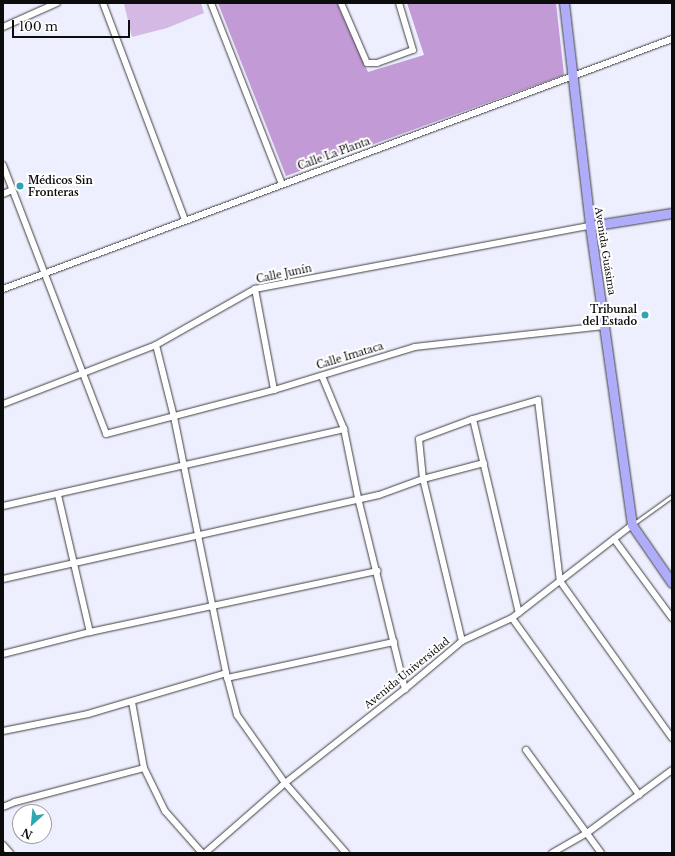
<!DOCTYPE html>
<html>
<head>
<meta charset="utf-8">
<style>
  body { margin:0 }
  #map { position:relative; width:675px; height:856px; overflow:hidden; background:#edeefe; font-family:"Libre Baskerville",serif }
  div>[style] { position:absolute }
  .green>* { inset:0; background:#d4b9e5 }
  .forest>* { inset:0; background:#c29ad5 }
  .roads { filter:drop-shadow(0 0 1px #3f3f3f) drop-shadow(0 0 1px #3f3f3f) }
  .service>* { height:3px; margin:-1.5px; padding:0 1.5px; transform-origin:1.5px; border-radius:1.5px; background:#fff }
  .minor>* { height:6px; margin:-3px; padding:0 3px; transform-origin:3px; border-radius:3px; background:#fff }
  .secondary>* { height:9px; margin:-4.5px; padding:0 4.5px; transform-origin:4.5px; border-radius:4.5px; background:#afadf9 }
  .dots>* { width:11px; height:11px; translate:-50% -50%; box-sizing:border-box; border:2px solid #fff; border-radius:50% }
  span { translate:-50% -50%; white-space:nowrap; text-align:center; line-height:1.15; -webkit-text-stroke:4px #fff; paint-order:stroke }
  .street-label { font-size:10px; color:#0c0c0c }
  .poi-label { font-size:10px; color:#0c0c0c; font-weight:700 }
  .left { translate:0 -50%; text-align:left }
  .right { translate:-100% -50%; text-align:right }
  .frame { position:absolute; inset:0; border:4px solid #0c0c0c; pointer-events:none }
  .north { position:absolute; left:12px; top:804px; width:40px; height:40px; box-sizing:border-box; background:#fff; border:1px solid #9e9e9e; border-radius:50%; rotate:207deg; font-size:11px; font-weight:700; line-height:16px; text-align:center; color:#0c0c0c }
  .north::after { content:''; display:block; margin:auto; width:14px; height:18px; background:#2fa6b2; clip-path:polygon(50% 0,100% 100%,50% 72%,0 100%) }
  .scale { position:absolute; left:12px; top:20px; width:118px; height:18px; box-sizing:border-box; border:2px solid #0c0c0c; border-top:0; padding-left:5px; font-size:12px; line-height:14px; white-space:nowrap; color:#0c0c0c; -webkit-text-stroke:3px #fff; paint-order:stroke }
</style>
</head>
<body>
<div id="map">
  <div class="green">
    <div style="clip-path:polygon(201px 3px,204px 13px,167px 28px,132px 37px,124px 4px)"></div>
  </div>
  <div class="forest">
    <div style="clip-path:polygon(218px 3px,337px 3px,368px 72px,424px 55px,407px 3px,556px 3px,564px 75px,286px 176px)"></div>
  </div>
  <div class="roads">
    <div class="service">
      <div style="left:633px;top:524px;width:48px;rotate:-35.7deg"></div>
    </div>
    <div class="minor">
      <div style="left:103px;top:3px;width:232px;rotate:69.3deg"></div>
      <div style="left:211px;top:3px;width:194px;rotate:68.6deg"></div>
      <div style="left:341px;top:3px;width:65px;rotate:66.6deg"></div>
      <div style="left:367px;top:63px;width:10px"></div>
      <div style="left:377px;top:63px;width:38px;rotate:-20deg"></div>
      <div style="left:413px;top:50px;width:49px;rotate:-106.6deg"></div>
      <div style="left:3px;top:27px;width:59px;rotate:-24deg"></div>
      <div style="left:3px;top:165px;width:288px;rotate:69deg"></div>
      <div style="left:106px;top:434px;width:174px;rotate:-14.7deg"></div>
      <div style="left:274px;top:390px;width:147px;rotate:-17deg"></div>
      <div style="left:415px;top:347px;width:192px;rotate:-6.3deg"></div>
      <div style="left:3px;top:194px;width:10px;rotate:-24deg"></div>
      <div style="left:3px;top:289px;width:714px;rotate:-20.49deg"></div>
      <div style="left:255px;top:289px;width:103px;rotate:79.3deg"></div>
      <div style="left:156px;top:345px;width:74px;rotate:76deg"></div>
      <div style="left:174px;top:417px;width:261px;rotate:78.5deg"></div>
      <div style="left:226px;top:673px;width:43px;rotate:75.3deg"></div>
      <div style="left:237px;top:715px;width:83px;rotate:54.8deg"></div>
      <div style="left:285px;top:783px;width:93px;rotate:48.9deg"></div>
      <div style="left:322px;top:376px;width:57px;rotate:67.5deg"></div>
      <div style="left:344px;top:429px;width:70px;rotate:78.5deg"></div>
      <div style="left:358px;top:498px;width:197px;rotate:76.2deg"></div>
      <div style="left:3px;top:404px;width:164px;rotate:-21.1deg"></div>
      <div style="left:156px;top:345px;width:114px;rotate:-29.5deg"></div>
      <div style="left:255px;top:289px;width:341px;rotate:-10.7deg"></div>
      <div style="left:473px;top:419px;width:199px;rotate:76.7deg"></div>
      <div style="left:58px;top:495px;width:141px;rotate:76.9deg"></div>
      <div style="left:3px;top:506px;width:350px;rotate:-12.7deg"></div>
      <div style="left:614px;top:539px;width:98px;rotate:53.7deg"></div>
      <div style="left:3px;top:579px;width:385px;rotate:-12.6deg"></div>
      <div style="left:379px;top:495px;width:47px;rotate:-20deg"></div>
      <div style="left:423px;top:479px;width:63px;rotate:-14.7deg"></div>
      <div style="left:512px;top:618px;width:218px;rotate:54.3deg"></div>
      <div style="left:462px;top:641px;width:167px;rotate:-103.5deg"></div>
      <div style="left:423px;top:479px;width:40px;rotate:-95.7deg"></div>
      <div style="left:419px;top:439px;width:58px;rotate:-20.3deg"></div>
      <div style="left:473px;top:419px;width:68px;rotate:-16.3deg"></div>
      <div style="left:538px;top:400px;width:182px;rotate:83.1deg"></div>
      <div style="left:560px;top:581px;width:193px;rotate:54.5deg"></div>
      <div style="left:3px;top:654px;width:90px;rotate:-14.2deg"></div>
      <div style="left:90px;top:632px;width:294px;rotate:-12deg"></div>
      <div style="left:227px;top:678px;width:171px;rotate:-12.2deg"></div>
      <div style="left:132px;top:702px;width:67px;rotate:79.7deg"></div>
      <div style="left:144px;top:768px;width:48px;rotate:64deg"></div>
      <div style="left:165px;top:811px;width:56px;rotate:48.6deg"></div>
      <div style="left:3px;top:731px;width:87px;rotate:-11.3deg"></div>
      <div style="left:88px;top:714px;width:144px;rotate:-16.5deg"></div>
      <div style="left:526px;top:750px;width:127px;rotate:53.9deg"></div>
      <div style="left:3px;top:807px;width:13px;rotate:-23deg"></div>
      <div style="left:15px;top:802px;width:133px;rotate:-14.8deg"></div>
      <div style="left:3px;top:845px;width:11px;rotate:49deg"></div>
      <div style="left:205px;top:853px;width:106px;rotate:-41.2deg"></div>
      <div style="left:285px;top:783px;width:152px;rotate:-38.1deg"></div>
      <div style="left:405px;top:689px;width:75px;rotate:-40.1deg"></div>
      <div style="left:462px;top:641px;width:55px;rotate:-24.7deg"></div>
      <div style="left:512px;top:618px;width:152px;rotate:-37.8deg"></div>
      <div style="left:552px;top:853px;width:40px;rotate:-29.7deg"></div>
      <div style="left:587px;top:833px;width:106px;rotate:-36.5deg"></div>
    </div>
    <div class="secondary">
      <div style="left:564px;top:3px;width:225px;rotate:83.3deg"></div>
      <div style="left:590px;top:226px;width:302px;rotate:82deg"></div>
      <div style="left:632px;top:525px;width:70px;rotate:55.4deg"></div>
      <div style="left:590px;top:226px;width:83px;rotate:-9deg"></div>
    </div>
  </div>
  <div class="dots">
    <div style="left:20px;top:186px;background:#2fa6b2"></div>
    <div style="left:645px;top:315px;background:#2fa6b2"></div>
  </div>
  <div class="street-label">
    <span style="left:334px;top:154px;rotate:-20deg">Calle La Planta</span>
    <span style="left:605px;top:251px;rotate:81deg">Avenida Guásima</span>
    <span style="left:284px;top:274px;rotate:-12deg">Calle Junín</span>
    <span style="left:350px;top:356px;rotate:-17deg">Calle Imataca</span>
    <span style="left:407px;top:673px;rotate:-39deg">Avenida Universidad</span>
  </div>
  <div class="poi-label">
    <span class="left" style="left:28px;top:186px">Médicos Sin<br>Fronteras</span>
    <span class="right" style="left:637px;top:315px">Tribunal<br>del Estado</span>
  </div>
  <div class="frame"></div>
  <div class="north">N</div>
  <div class="scale">100 m</div>
</div>
</body>
</html>
